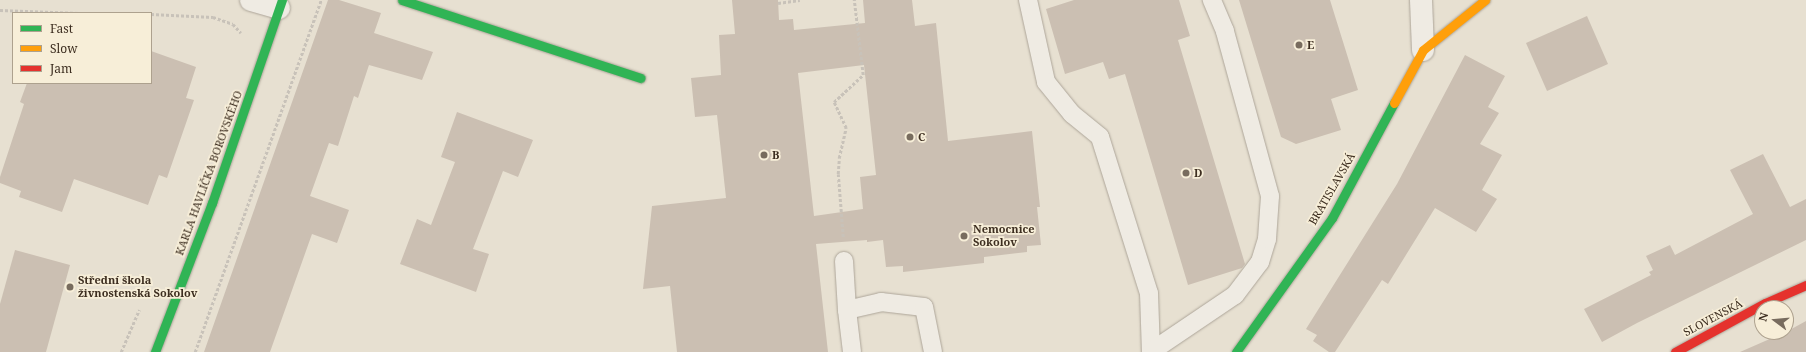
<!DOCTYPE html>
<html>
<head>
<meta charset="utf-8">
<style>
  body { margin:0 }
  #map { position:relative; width:1806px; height:352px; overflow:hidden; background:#e7e0d1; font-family:"Noto Serif",serif }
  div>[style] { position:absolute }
  .building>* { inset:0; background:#cbbfb2 }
  .path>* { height:2.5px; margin-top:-1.25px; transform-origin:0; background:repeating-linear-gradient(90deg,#c8c2b9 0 3px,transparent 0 5px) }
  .roads { filter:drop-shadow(0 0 1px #ada599) drop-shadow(0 0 1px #ada599) }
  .lane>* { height:18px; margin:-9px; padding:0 9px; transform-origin:9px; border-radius:9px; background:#efebe3 }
  .street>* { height:22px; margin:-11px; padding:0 11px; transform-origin:11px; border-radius:11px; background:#efebe3 }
  .fast>* { height:9px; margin:-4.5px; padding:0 4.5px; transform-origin:4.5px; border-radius:4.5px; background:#30b455 }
  .slow>* { height:9px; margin:-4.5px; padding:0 4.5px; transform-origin:4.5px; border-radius:4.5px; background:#ff9f0a }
  .jam>* { height:9px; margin:-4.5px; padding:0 4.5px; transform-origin:4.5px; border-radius:4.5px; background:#e5322d }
  .dots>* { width:11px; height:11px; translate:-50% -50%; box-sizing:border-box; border:2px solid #f7eed8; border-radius:50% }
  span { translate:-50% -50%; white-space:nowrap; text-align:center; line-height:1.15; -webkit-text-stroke:3.5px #f7eed8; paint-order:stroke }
  .poi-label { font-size:11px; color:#3d2e20; font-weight:700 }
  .left { translate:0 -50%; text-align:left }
  .street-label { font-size:11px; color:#3d2e20 }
  .legend { position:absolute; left:12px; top:12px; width:140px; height:72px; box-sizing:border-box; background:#f7eed8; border:1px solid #ada18e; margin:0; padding:5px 7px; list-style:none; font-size:12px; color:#3d2e20 }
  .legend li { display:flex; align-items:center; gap:8px; height:20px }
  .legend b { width:20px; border:1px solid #ada18e }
  .north { position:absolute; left:1754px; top:300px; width:40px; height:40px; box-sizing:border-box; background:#f7eed8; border:1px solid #ada18e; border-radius:50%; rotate:286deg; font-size:11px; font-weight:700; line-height:16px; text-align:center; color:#3d2e20 }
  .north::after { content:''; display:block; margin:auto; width:14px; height:18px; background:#786c5e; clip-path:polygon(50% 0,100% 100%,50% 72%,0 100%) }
</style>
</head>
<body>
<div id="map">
  <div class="building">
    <div style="clip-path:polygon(328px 0,339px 0,381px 13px,374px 33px,433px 52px,422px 80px,369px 65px,358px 98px,354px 96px,338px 146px,329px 143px,310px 196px,349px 210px,337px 243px,312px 234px,270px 352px,204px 352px)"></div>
    <div style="clip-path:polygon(evenodd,732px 0,778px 0,779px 20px,793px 19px,794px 30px,865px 23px,863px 0,912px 0,915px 26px,936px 23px,948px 141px,1032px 131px,1040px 207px,1037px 207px,1041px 245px,1027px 246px,1027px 252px,984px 257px,984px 263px,903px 272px,903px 266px,886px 267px,883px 240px,867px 242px,867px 240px,816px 244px,828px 352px,677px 352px,670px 286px,643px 289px,652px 206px,726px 198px,717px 115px,695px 117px,691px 78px,721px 75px,719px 35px,735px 34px,732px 0,864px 65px,876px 175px,860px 177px,863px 209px,814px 216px,798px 73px,864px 65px)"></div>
    <div style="clip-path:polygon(1074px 0,1179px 0,1190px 36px,1178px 40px,1245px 264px,1242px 268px,1188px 285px,1125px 74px,1109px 79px,1103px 62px,1065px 74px,1046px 9px)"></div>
    <div style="clip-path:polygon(1239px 0,1330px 0,1358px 90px,1331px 99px,1341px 130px,1296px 144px,1281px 137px)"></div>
    <div style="clip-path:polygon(1587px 16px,1608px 64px,1547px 91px,1526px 43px)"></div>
    <div style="clip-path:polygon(151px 51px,196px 67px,186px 98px,194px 100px,167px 178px,159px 175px,148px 205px,74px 179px,62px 212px,19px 197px,21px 191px,0 183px,0 177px,24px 104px,20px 102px,27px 83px,151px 83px)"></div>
    <div style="clip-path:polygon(1465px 55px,1505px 76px,1488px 107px,1499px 113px,1480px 144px,1502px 155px,1482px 190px,1497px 199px,1476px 232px,1435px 208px,1388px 284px,1382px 280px,1335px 352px,1329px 352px,1313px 341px,1317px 335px,1306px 329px,1397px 184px)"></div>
    <div style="clip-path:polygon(457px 112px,533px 140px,518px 177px,503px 171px,473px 249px,489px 254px,476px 292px,400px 264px,417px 219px,431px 225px,455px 162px,441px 157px)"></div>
    <div style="clip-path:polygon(1763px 154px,1790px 207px,1806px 199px,1806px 240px,1637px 323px,1602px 342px,1584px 309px,1651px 275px,1649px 272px,1653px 270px,1646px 256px,1670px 245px,1675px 255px,1753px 214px,1730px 170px)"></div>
    <div style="clip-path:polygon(15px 250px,70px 265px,46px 352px,0 352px,0 304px)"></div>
    <div style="clip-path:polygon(1806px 321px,1806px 352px,1740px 352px,1786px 332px)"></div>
  </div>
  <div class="path">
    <div style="left:778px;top:3px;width:22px;rotate:-8deg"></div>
    <div style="left:0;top:10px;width:79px;rotate:2.2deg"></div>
    <div style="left:151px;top:14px;width:62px;rotate:2.8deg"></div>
    <div style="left:213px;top:17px;width:21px;rotate:19deg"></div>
    <div style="left:233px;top:24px;width:12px;rotate:48deg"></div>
    <div style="left:843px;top:237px;width:63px;rotate:-94.5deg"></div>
    <div style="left:838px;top:174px;width:16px;rotate:-86deg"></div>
    <div style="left:839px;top:158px;width:31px;rotate:-77deg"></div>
    <div style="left:846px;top:128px;width:29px;rotate:-115deg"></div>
    <div style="left:834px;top:102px;width:40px;rotate:-43deg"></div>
    <div style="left:863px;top:75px;width:76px;rotate:-96.8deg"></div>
    <div style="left:121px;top:352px;width:46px;rotate:-66.8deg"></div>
    <div style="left:195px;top:352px;width:374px;rotate:-70.3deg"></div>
  </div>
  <div class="roads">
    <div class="lane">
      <div style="left:1028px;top:0;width:84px;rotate:77.6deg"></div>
      <div style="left:1046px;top:82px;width:41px;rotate:50.9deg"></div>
      <div style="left:1072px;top:114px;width:36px;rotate:39deg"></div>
      <div style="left:1100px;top:137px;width:164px;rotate:72.6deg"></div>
      <div style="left:1149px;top:293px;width:59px;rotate:88.1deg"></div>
      <div style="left:844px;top:261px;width:49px;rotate:86.5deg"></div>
      <div style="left:847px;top:310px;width:42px;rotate:83.2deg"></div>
      <div style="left:847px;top:310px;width:35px;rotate:-13deg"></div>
      <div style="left:881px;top:302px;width:43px;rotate:6.6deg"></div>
      <div style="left:924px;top:307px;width:46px;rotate:78.7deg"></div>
      <div style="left:1152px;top:351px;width:100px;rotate:-34deg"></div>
      <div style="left:1235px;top:295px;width:41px;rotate:-52.9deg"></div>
      <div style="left:1260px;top:262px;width:24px;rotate:-73deg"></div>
      <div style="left:1267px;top:239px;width:43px;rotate:-86deg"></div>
      <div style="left:1270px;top:196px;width:171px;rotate:-105.3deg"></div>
      <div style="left:1225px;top:31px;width:34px;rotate:-113deg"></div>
    </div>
    <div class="street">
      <div style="left:251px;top:0;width:29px;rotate:16deg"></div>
      <div style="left:1421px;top:0;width:50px;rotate:87.7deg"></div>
    </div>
    <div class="fast">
      <div style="left:402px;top:0;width:251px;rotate:18.1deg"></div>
      <div style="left:155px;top:352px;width:160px;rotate:-69.1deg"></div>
      <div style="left:212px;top:203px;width:215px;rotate:-71deg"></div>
      <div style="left:1236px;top:352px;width:165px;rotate:-54.4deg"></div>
      <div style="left:1332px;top:218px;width:131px;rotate:-61.7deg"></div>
    </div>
    <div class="slow">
      <div style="left:1394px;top:103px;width:60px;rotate:-61.3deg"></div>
      <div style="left:1423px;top:50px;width:80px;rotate:-38.9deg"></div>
    </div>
    <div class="jam">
      <div style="left:1675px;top:352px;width:102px;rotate:-28.6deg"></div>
      <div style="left:1765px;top:303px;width:45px;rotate:-23.7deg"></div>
    </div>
  </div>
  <div class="dots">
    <div style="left:1299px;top:45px;background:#786c5e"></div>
    <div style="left:910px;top:137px;background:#786c5e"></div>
    <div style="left:764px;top:155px;background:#786c5e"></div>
    <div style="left:1186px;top:173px;background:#786c5e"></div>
    <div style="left:964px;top:236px;background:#786c5e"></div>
    <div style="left:70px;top:287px;background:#786c5e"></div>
  </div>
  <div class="poi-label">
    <span class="left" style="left:1307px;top:45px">E</span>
    <span class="left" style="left:918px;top:137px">C</span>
    <span class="left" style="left:772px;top:155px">B</span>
    <span class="left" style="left:1194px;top:173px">D</span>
    <span class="left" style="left:973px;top:236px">Nemocnice<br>Sokolov</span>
    <span class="left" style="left:78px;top:287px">Střední škola<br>živnostenská Sokolov</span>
  </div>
  <div class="street-label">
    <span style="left:209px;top:173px;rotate:-70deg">KARLA HAVLÍČKA BOROVSKÉHO</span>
    <span style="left:1332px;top:189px;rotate:-60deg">BRATISLAVSKÁ</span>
    <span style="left:1713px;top:318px;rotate:-28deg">SLOVENSKÁ</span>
  </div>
  <ul class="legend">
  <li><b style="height:5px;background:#30b455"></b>Fast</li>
  <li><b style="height:5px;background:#ff9f0a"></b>Slow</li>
  <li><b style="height:5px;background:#e5322d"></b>Jam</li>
  </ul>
  <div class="north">N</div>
</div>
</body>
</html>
